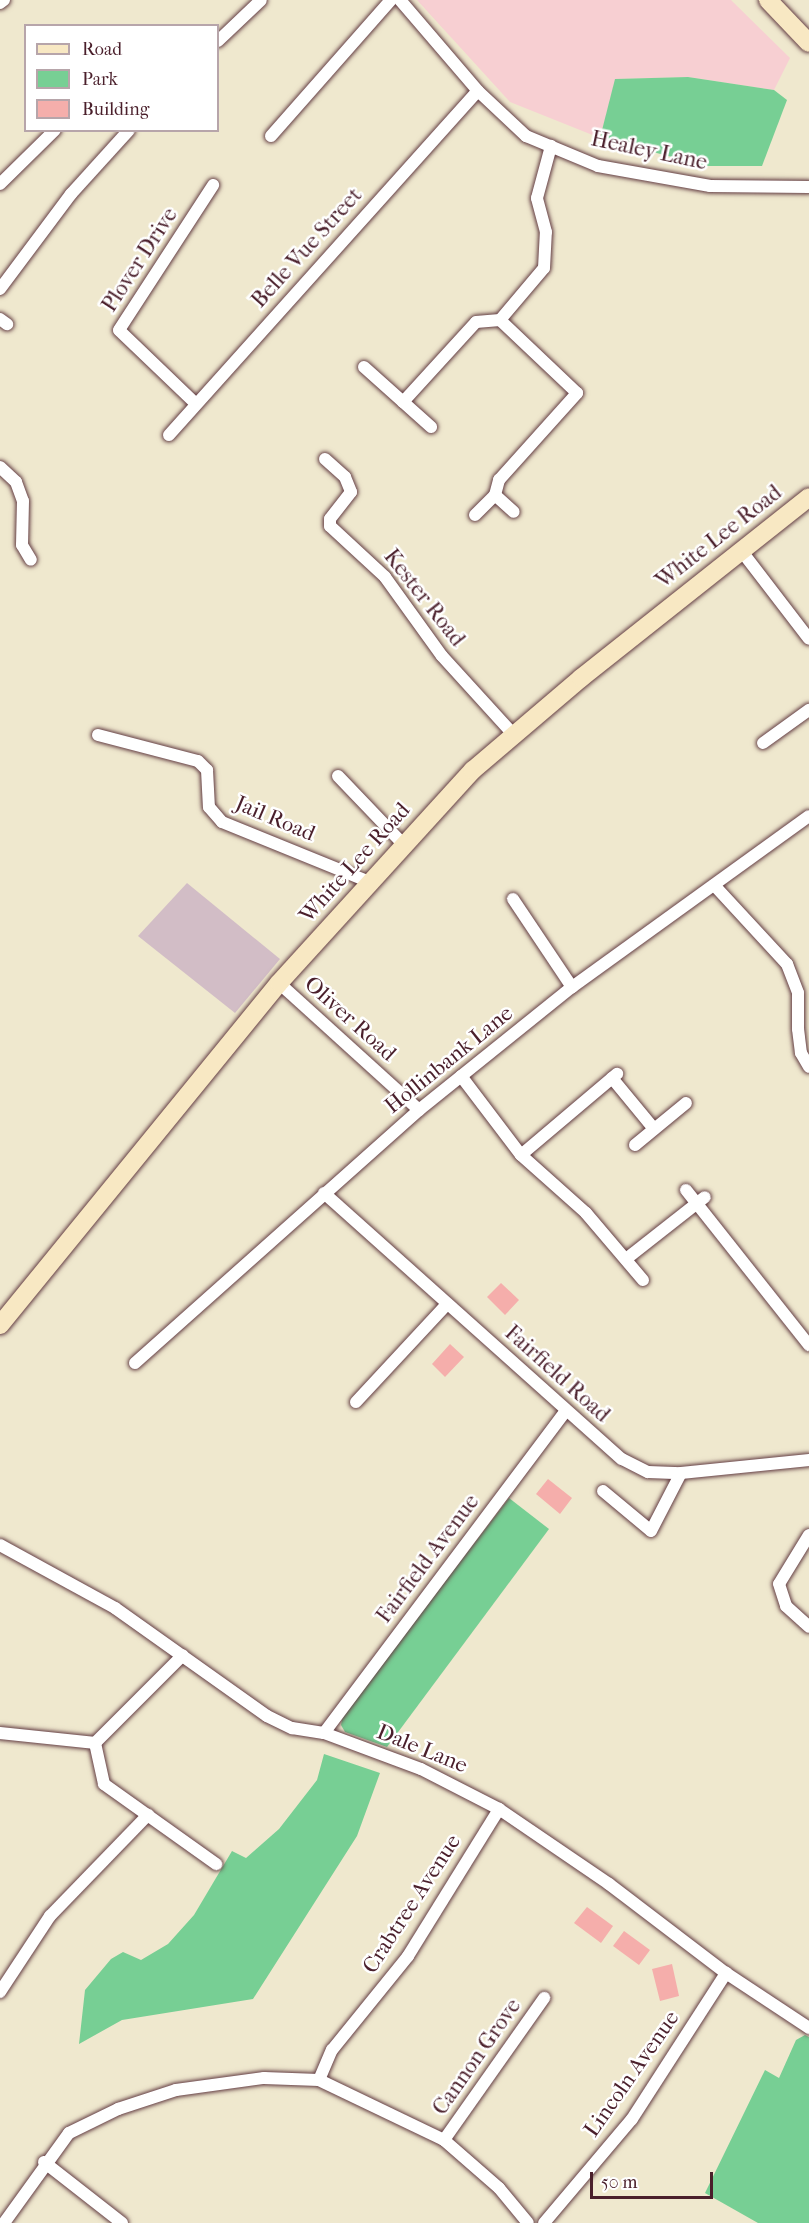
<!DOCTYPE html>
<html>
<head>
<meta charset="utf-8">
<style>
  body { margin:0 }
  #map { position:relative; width:809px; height:2223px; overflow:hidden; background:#efe8ce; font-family:"IM FELL French Canon",serif }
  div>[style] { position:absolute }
  .built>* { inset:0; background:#f7cfd2 }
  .industrial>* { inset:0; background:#d2bdc6 }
  .green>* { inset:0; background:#77cf94 }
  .building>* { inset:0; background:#f5aeab }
  .roads { filter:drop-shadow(0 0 2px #633d43) drop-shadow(0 0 2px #633d43) }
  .minor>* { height:12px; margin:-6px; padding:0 6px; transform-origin:6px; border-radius:6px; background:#fff }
  .secondary>* { height:18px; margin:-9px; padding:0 9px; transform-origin:9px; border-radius:9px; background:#f8e8c3 }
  span { translate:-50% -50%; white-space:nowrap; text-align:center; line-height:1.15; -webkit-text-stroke:5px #fff; paint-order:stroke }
  .street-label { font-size:22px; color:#4a1f2b }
  .legend { position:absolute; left:24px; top:24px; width:195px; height:108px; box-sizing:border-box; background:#fff; border:2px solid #b7a5aa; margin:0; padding:8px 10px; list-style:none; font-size:18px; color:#4a1f2b }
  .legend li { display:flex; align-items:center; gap:12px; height:30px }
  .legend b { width:30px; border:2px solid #b7a5aa }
  .scale { position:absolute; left:590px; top:2172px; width:123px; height:27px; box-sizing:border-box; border:3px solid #4a1f2b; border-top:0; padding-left:8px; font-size:18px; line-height:21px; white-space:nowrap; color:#4a1f2b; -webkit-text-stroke:4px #fff; paint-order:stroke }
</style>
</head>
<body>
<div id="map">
  <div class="built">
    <div style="clip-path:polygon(417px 0,731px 0,790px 58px,774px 90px,688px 77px,616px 79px,600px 138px,510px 102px)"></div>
  </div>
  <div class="industrial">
    <div style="clip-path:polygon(187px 883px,280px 959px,235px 1013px,138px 936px)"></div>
  </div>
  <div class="green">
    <div style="clip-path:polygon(688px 77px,774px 90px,787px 100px,762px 166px,706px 166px,600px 138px,615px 79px)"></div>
    <div style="clip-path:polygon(509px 1498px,549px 1529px,387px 1747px,345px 1732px,341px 1725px,343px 1715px)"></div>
    <div style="clip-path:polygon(324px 1754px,380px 1773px,357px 1836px,253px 1999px,122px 2020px,79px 2044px,85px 1990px,111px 1959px,123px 1952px,141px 1960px,168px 1944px,194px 1915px,232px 1851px,246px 1858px,279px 1829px,317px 1780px)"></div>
    <div style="clip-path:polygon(805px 2035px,809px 2037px,809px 2223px,758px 2223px,705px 2193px,765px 2070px,779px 2078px,796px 2040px)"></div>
  </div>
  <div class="building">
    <div style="clip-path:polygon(501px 1283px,519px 1300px,505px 1315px,487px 1297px)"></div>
    <div style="clip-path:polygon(450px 1344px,464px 1357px,445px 1377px,432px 1364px)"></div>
    <div style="clip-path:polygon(548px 1479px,572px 1498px,560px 1514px,536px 1494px)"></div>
    <div style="clip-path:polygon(587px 1907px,613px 1926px,601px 1943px,574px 1923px)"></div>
    <div style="clip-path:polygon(624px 1931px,650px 1950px,639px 1965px,613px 1946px)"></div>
    <div style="clip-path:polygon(672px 1964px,679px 1996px,660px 2001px,652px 1969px)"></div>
  </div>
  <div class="roads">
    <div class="minor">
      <div style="left:400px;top:0;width:120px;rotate:49.4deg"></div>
      <div style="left:478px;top:91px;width:66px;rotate:43.2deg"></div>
      <div style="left:526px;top:136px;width:78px;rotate:22.6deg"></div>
      <div style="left:598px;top:166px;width:114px;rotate:10.1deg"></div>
      <div style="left:710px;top:186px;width:99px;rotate:0.6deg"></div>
      <div style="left:0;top:3px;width:5px;rotate:-37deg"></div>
      <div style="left:218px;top:41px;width:59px;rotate:-43.6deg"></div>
      <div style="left:271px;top:136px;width:181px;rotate:-48.6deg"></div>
      <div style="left:0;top:184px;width:77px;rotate:-44.5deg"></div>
      <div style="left:0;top:289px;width:119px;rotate:-53.2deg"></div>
      <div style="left:71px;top:194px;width:86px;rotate:-47.8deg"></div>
      <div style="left:0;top:319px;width:9px;rotate:36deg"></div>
      <div style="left:364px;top:367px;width:90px;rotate:41.8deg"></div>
      <div style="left:403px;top:402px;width:108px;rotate:-47.6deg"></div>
      <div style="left:476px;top:322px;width:24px;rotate:-5deg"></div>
      <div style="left:500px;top:320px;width:68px;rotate:-49.8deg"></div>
      <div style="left:544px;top:268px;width:36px;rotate:-87deg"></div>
      <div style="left:546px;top:232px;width:35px;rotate:-105deg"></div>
      <div style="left:537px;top:198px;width:54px;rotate:-74.9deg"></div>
      <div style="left:195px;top:403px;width:105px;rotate:-136.2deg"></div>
      <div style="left:119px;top:330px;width:173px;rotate:-57deg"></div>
      <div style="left:169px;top:435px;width:462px;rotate:-48.1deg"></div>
      <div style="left:325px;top:459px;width:27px;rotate:42deg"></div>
      <div style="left:345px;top:477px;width:16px;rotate:68deg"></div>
      <div style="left:351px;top:492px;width:34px;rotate:128deg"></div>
      <div style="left:330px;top:519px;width:7px;rotate:90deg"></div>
      <div style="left:330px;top:526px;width:75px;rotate:42.8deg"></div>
      <div style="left:385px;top:577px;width:97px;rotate:54.2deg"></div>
      <div style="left:442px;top:656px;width:107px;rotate:47.7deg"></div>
      <div style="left:0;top:467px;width:22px;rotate:43deg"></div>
      <div style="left:16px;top:482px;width:20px;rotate:70deg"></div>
      <div style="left:23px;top:501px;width:44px;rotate:91.3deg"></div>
      <div style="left:22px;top:545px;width:17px;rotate:59deg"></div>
      <div style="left:495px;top:495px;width:25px;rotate:42deg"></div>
      <div style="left:475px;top:515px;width:28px;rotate:-45deg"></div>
      <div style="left:495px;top:495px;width:16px;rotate:-75deg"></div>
      <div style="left:499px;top:480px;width:117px;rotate:-48.1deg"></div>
      <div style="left:577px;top:393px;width:106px;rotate:-136.5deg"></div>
      <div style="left:740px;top:549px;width:113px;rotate:52.5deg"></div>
      <div style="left:98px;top:735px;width:103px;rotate:14.6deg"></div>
      <div style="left:198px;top:761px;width:13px;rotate:45deg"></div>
      <div style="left:207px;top:770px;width:37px;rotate:87deg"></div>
      <div style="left:209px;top:807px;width:20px;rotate:49deg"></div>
      <div style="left:222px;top:822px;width:160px;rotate:22.1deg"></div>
      <div style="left:763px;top:743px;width:57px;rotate:-35.7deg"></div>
      <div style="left:338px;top:776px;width:94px;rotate:46.3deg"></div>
      <div style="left:714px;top:885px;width:108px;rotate:47.3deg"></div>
      <div style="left:787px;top:964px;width:31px;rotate:69deg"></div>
      <div style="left:798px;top:993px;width:36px;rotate:90deg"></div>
      <div style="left:798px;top:1029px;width:24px;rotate:83deg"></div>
      <div style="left:801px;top:1053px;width:16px;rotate:60deg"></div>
      <div style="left:513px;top:899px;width:106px;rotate:56.2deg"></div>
      <div style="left:279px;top:983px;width:189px;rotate:42.2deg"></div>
      <div style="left:461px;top:1076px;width:99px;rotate:52.8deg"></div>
      <div style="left:521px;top:1155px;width:87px;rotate:41.7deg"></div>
      <div style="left:586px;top:1213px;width:88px;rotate:49.6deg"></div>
      <div style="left:612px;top:1078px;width:66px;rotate:50.5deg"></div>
      <div style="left:635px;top:1145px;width:66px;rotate:-39.5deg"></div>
      <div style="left:521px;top:1155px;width:126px;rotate:-40.2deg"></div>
      <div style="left:686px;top:1190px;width:198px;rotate:51.6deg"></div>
      <div style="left:324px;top:1193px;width:399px;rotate:41.8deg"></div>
      <div style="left:622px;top:1459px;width:29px;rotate:27deg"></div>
      <div style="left:648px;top:1472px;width:33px;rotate:2deg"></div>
      <div style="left:681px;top:1473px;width:129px;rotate:-5.8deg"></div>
      <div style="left:626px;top:1259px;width:100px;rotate:-38.1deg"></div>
      <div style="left:135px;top:1363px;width:380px;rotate:-41.7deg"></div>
      <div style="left:419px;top:1110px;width:196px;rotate:-38.8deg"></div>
      <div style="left:572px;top:987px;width:292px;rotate:-35.8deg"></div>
      <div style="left:356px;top:1402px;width:134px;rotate:-47.1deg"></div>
      <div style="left:603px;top:1491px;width:62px;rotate:39.8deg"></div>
      <div style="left:651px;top:1531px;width:65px;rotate:-62.7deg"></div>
      <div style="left:809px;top:1535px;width:57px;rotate:121.5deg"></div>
      <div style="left:779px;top:1584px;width:23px;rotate:72deg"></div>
      <div style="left:786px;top:1606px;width:31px;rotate:42deg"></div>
      <div style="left:0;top:1545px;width:131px;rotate:28.7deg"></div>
      <div style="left:115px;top:1608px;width:186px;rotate:35.4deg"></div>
      <div style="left:267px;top:1716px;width:28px;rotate:26deg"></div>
      <div style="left:292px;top:1728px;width:32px;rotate:9deg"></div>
      <div style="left:324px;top:1733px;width:103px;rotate:20.4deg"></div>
      <div style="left:421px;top:1769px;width:88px;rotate:27.1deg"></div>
      <div style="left:499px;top:1809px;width:133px;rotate:34.3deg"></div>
      <div style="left:609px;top:1884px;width:147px;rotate:37.3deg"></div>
      <div style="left:726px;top:1973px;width:100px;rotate:33.5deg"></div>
      <div style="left:0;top:1733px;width:96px;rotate:6deg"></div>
      <div style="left:95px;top:1743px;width:124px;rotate:-45deg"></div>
      <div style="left:324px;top:1733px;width:403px;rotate:-53.1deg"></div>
      <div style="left:95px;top:1743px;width:42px;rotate:77.6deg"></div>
      <div style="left:104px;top:1784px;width:138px;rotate:35.5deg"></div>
      <div style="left:0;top:1992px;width:91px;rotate:-56.7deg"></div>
      <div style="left:50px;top:1916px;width:141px;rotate:-45.9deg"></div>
      <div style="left:319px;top:2080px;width:33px;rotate:-67deg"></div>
      <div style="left:332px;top:2050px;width:121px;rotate:-51deg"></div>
      <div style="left:408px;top:1956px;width:173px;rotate:-58.2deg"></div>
      <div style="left:444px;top:2140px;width:174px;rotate:-54.8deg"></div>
      <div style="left:44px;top:2162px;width:99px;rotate:38deg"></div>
      <div style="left:4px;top:2223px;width:111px;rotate:-54.2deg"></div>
      <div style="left:69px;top:2133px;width:55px;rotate:-26.1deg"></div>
      <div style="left:118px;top:2109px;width:61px;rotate:-18.1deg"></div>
      <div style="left:176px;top:2090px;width:89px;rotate:-7.8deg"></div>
      <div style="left:264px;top:2078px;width:55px;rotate:2.1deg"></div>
      <div style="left:319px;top:2080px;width:139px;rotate:25.6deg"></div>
      <div style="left:444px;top:2140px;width:73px;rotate:41.1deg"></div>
      <div style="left:499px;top:2188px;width:45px;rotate:50.4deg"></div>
      <div style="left:544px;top:2223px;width:136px;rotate:-49.8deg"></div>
      <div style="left:632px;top:2119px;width:174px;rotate:-57.2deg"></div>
    </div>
    <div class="secondary">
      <div style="left:768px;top:0;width:59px;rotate:46.4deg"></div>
      <div style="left:0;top:1325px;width:441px;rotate:-50.8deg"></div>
      <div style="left:279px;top:983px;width:288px;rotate:-47.7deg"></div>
      <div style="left:473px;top:770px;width:142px;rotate:-40.4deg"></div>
      <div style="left:581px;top:678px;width:291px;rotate:-38.4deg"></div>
    </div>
  </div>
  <div class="street-label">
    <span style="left:649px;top:151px;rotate:12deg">Healey Lane</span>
    <span style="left:307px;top:248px;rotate:-48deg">Belle Vue Street</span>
    <span style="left:140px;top:260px;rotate:-57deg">Plover Drive</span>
    <span style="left:719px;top:537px;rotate:-38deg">White Lee Road</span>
    <span style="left:424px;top:598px;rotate:52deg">Kester Road</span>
    <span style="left:275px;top:819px;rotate:23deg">Jail Road</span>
    <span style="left:355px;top:863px;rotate:-48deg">White Lee Road</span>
    <span style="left:350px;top:1019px;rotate:42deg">Oliver Road</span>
    <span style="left:449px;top:1060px;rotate:-39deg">Hollinbank Lane</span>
    <span style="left:557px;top:1374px;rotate:42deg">Fairfield Road</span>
    <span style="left:428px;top:1559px;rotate:-53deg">Fairfield Avenue</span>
    <span style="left:422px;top:1749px;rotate:22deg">Dale Lane</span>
    <span style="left:412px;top:1904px;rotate:-57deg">Crabtree Avenue</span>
    <span style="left:477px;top:2057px;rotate:-55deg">Cannon Grove</span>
    <span style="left:632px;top:2074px;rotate:-55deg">Lincoln Avenue</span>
  </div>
  <ul class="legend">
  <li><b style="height:8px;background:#f8e8c3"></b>Road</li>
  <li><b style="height:16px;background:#77cf94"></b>Park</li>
  <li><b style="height:16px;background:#f5aeab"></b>Building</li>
  </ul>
  <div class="scale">50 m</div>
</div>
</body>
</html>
